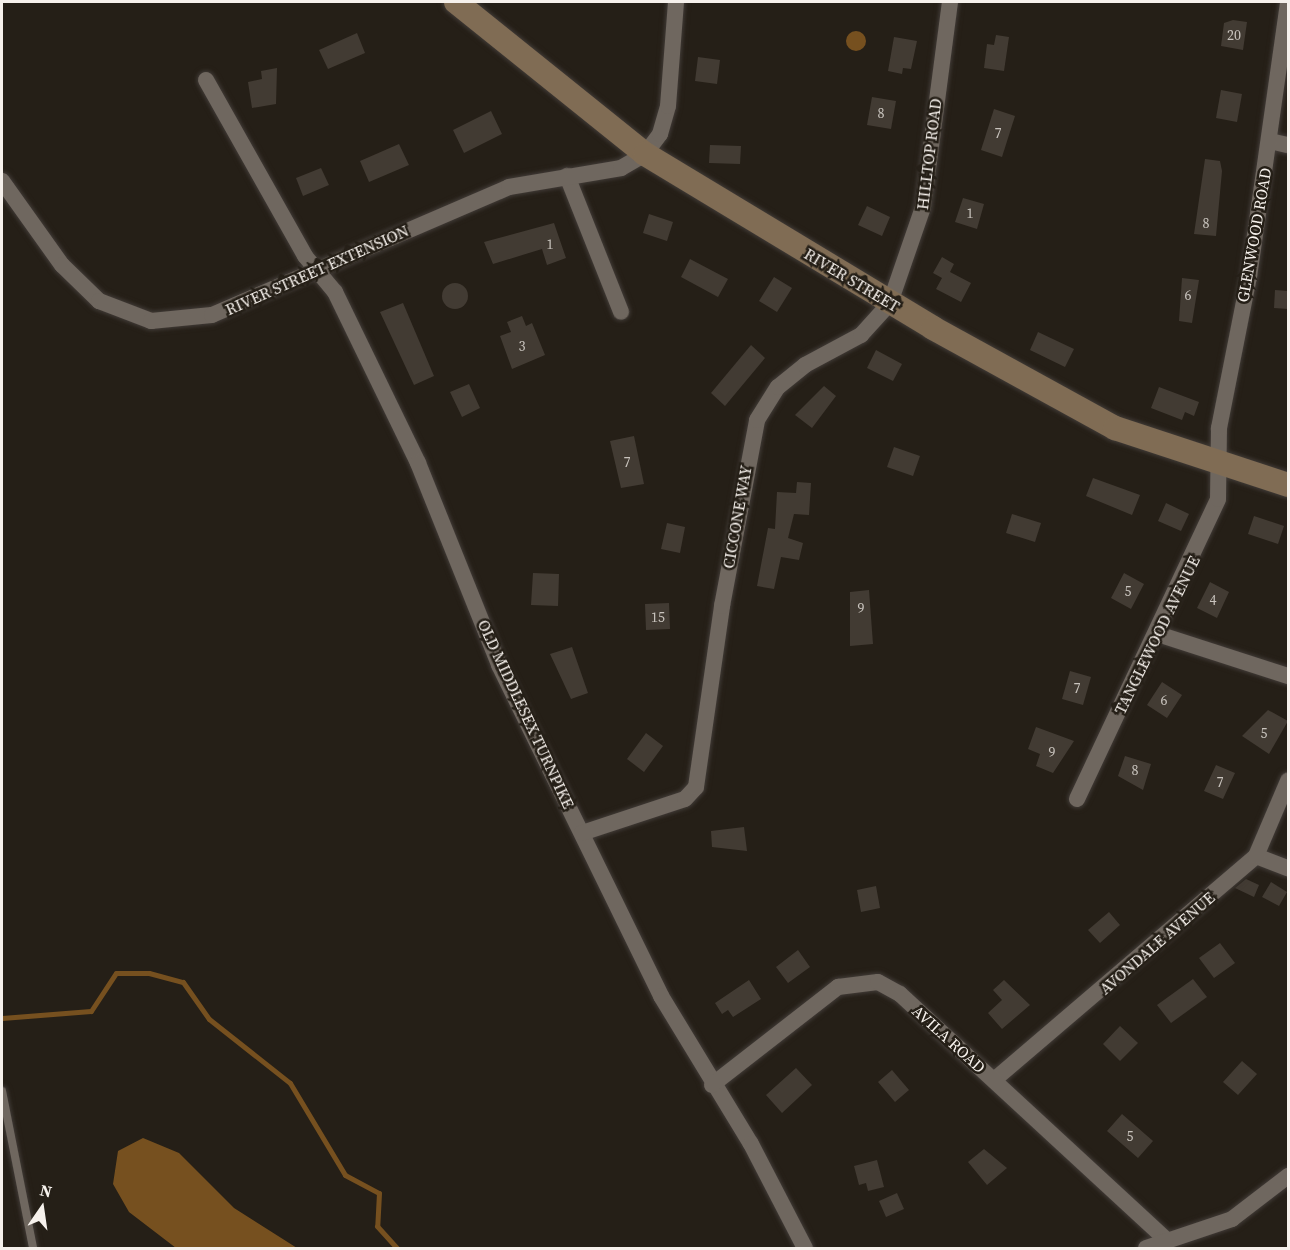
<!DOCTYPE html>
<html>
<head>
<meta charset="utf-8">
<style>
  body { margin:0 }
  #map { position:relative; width:1290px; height:1250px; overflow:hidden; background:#251f17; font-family:"Source Serif 4",serif }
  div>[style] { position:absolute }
  .water>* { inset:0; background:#76501f }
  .round { border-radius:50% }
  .stream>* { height:5px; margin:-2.5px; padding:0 2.5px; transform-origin:2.5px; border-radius:2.5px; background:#76501f }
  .building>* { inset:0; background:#423b33 }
  .roads { filter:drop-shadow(0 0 2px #413b37) drop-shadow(0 0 2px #413b37) }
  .lane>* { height:8px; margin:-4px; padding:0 4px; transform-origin:4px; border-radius:4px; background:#6f675f }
  .street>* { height:16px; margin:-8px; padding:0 8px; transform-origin:8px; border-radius:8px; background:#6f675f }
  .secondary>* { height:24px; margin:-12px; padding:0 12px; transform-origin:12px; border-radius:12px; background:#806c54 }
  span { translate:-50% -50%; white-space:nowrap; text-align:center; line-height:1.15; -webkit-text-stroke:5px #251f17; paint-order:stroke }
  .number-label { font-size:14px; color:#c9c4be }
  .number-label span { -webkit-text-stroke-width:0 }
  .street-label { font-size:16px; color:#f6f1ec }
  .frame { position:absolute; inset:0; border:3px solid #f6f1ec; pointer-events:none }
  .north { position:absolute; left:12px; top:1178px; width:60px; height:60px; -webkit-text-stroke:4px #251f17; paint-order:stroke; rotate:13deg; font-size:16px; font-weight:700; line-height:24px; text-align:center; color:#f6f1ec }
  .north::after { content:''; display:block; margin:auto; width:21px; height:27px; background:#f6f1ec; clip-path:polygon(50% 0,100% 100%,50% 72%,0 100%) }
</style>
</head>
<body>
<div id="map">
  <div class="water">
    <div class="round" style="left:846px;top:31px;width:20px;height:20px"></div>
    <div style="clip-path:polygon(143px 1138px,179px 1153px,234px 1208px,297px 1248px,176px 1248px,129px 1212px,113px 1184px,118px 1151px)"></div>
  </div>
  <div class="stream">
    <div style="left:2px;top:1018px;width:89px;rotate:-4.5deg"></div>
    <div style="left:91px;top:1011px;width:45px;rotate:-56.7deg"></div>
    <div style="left:116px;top:973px;width:33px"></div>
    <div style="left:149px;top:973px;width:35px;rotate:15deg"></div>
    <div style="left:183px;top:982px;width:45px;rotate:54.9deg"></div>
    <div style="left:209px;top:1019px;width:103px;rotate:38.3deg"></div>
    <div style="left:290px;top:1083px;width:107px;rotate:59.1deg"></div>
    <div style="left:345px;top:1175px;width:38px;rotate:28deg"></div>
    <div style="left:379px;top:1193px;width:33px;rotate:93deg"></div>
    <div style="left:377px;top:1226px;width:30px;rotate:48deg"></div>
  </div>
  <div class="building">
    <div style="clip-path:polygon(1233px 20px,1247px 22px,1243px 50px,1221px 46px,1224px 23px)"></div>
    <div style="clip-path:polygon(357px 33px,365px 53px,328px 69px,319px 50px)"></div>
    <div style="clip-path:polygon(996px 35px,1009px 37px,1004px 71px,984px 68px,987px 44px,994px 45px)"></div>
    <div style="clip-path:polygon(894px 37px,917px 41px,911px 69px,903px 68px,902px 74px,888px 71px)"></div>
    <div style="clip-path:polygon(698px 57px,720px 60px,717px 84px,695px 81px)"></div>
    <div style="clip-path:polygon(277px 68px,276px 104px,252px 108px,248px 82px,262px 79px,261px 71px)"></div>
    <div style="clip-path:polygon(1221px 90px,1242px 94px,1237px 122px,1216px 118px)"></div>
    <div style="clip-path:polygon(872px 97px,896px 101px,891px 129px,867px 125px)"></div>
    <div style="clip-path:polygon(994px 109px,1015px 116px,1002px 157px,981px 150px)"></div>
    <div style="clip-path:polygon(491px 111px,502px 134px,464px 153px,453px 130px)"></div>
    <div style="clip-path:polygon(399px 144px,409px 165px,369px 182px,360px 161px)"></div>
    <div style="clip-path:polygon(710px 145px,741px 146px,740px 164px,709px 163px)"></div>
    <div style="clip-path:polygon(1205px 159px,1220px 161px,1222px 171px,1216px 236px,1194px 234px)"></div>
    <div style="clip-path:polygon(321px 168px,329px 185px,303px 196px,296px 178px)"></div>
    <div style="clip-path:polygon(963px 198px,984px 204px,977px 229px,955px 222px)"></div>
    <div style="clip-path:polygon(867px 206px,890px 217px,882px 236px,858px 225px)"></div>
    <div style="clip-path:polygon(649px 214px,673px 222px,667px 241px,643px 233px)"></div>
    <div style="clip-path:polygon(554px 223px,566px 258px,547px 265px,542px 249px,493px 264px,484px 242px)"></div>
    <div style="clip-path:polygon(942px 257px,954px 264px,950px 272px,971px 283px,961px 302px,936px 289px,942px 278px,933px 273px)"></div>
    <div style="clip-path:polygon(690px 259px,728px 279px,718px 297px,681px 277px)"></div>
    <div style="clip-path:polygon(774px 277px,792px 288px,777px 312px,759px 301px)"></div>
    <div style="clip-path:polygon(1182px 278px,1199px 280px,1192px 323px,1179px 321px)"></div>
    <div class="round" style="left:442px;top:283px;width:26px;height:26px"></div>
    <div style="clip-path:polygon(1275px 290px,1288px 291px,1288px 309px,1274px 308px)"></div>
    <div style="clip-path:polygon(403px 303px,434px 376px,414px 385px,380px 312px)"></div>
    <div style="clip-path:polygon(522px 316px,526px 326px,532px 323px,545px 355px,512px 369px,500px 336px,511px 332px,507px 322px)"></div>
    <div style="clip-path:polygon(1038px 332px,1074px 349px,1065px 367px,1030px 350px)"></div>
    <div style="clip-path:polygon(751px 345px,765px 358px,725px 406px,711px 393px)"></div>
    <div style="clip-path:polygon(876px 350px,902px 364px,893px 381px,867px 368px)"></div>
    <div style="clip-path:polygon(469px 384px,480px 408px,462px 417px,450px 392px)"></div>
    <div style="clip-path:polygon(824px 386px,836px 396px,812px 428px,795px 415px)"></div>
    <div style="clip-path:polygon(1159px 387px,1199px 402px,1194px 416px,1185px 412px,1182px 420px,1151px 408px)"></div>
    <div style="clip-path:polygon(634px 436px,644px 484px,621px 488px,610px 441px)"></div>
    <div style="clip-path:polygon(894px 447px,920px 456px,913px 476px,887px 467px)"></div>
    <div style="clip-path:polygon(1093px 478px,1140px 495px,1132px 515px,1086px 496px)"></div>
    <div style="clip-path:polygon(797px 482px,811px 483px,809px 515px,794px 514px,788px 538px,803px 543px,799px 560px,781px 557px,774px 589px,757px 586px,768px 528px,775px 529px,777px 492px,796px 493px)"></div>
    <div style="clip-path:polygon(1166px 503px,1189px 514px,1181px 531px,1158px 521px)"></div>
    <div style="clip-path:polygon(1012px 514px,1041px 523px,1035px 542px,1006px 533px)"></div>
    <div style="clip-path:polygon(1254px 516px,1284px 526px,1278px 544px,1248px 534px)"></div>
    <div style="clip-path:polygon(667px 523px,685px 527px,680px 553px,661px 549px)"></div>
    <div style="clip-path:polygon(533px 573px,559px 574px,558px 606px,531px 605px)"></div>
    <div style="clip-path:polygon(1124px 573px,1144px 584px,1131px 609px,1111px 598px)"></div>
    <div style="clip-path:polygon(1210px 582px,1229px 592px,1217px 618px,1197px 608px)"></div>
    <div style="clip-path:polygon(869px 590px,873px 644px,850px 646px,850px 592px)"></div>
    <div style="clip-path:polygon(669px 603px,670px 629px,646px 630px,645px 604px)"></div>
    <div style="clip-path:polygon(572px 647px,588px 693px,571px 699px,550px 654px)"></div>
    <div style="clip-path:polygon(1070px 671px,1091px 677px,1083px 705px,1062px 699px)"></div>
    <div style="clip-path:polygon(1162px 682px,1182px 695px,1167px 718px,1147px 705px)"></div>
    <div style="clip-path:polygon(1268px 710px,1288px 721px,1269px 754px,1242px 736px)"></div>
    <div style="clip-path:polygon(1036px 727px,1074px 741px,1053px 773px,1036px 766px,1040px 754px,1028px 749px)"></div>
    <div style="clip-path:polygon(646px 733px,663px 746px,644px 772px,627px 759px)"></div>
    <div style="clip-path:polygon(1125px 756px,1151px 764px,1143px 790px,1118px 776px)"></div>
    <div style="clip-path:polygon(1216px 765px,1235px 773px,1223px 799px,1204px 791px)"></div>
    <div style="clip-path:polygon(744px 827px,747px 851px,712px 847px,711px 831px)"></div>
    <div style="clip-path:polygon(1246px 879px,1259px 885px,1254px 897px,1235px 888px)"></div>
    <div style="clip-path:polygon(1271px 882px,1287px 892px,1279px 906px,1262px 897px)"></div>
    <div style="clip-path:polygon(876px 886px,880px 908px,861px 912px,857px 890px)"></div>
    <div style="clip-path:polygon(1109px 912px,1120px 925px,1100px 943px,1088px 930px)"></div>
    <div style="clip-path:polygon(1220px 943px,1235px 963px,1214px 978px,1199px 958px)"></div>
    <div style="clip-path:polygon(798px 950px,810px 967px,788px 983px,776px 967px)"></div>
    <div style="clip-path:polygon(1193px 979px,1207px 997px,1171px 1023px,1157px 1005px)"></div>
    <div style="clip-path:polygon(749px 980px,761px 999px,733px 1017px,728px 1010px,722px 1014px,715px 1003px)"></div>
    <div style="clip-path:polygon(1004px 980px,1030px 1005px,1002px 1029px,988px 1013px,1002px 1000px,993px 990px)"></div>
    <div style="clip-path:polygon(1120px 1026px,1138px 1043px,1120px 1061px,1103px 1044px)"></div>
    <div style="clip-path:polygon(1242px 1061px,1257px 1074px,1238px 1095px,1223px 1082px)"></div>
    <div style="clip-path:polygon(796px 1068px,812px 1085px,782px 1113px,766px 1095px)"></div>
    <div style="clip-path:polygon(892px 1070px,909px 1090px,895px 1102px,878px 1082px)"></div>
    <div style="clip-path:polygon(1122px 1114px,1153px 1141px,1138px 1158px,1107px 1131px)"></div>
    <div style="clip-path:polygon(984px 1149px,1007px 1168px,987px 1185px,968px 1162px)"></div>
    <div style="clip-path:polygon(877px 1160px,884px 1187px,868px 1191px,866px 1183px,859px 1185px,854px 1166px)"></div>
    <div style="clip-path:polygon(897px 1193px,904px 1209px,886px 1217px,879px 1201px)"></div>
  </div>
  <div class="roads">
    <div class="lane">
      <div style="left:2px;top:1091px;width:160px;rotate:78.8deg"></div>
    </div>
    <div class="street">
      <div style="left:206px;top:80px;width:202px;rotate:60.6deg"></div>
      <div style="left:305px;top:256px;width:47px;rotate:50.2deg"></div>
      <div style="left:335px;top:292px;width:190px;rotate:64.1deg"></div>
      <div style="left:418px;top:463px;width:218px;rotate:68.1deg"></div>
      <div style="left:499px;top:665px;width:369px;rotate:63.9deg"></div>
      <div style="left:661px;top:996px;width:173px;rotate:58.7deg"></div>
      <div style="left:751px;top:1144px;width:117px;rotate:62.6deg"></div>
      <div style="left:1270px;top:141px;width:18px;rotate:13deg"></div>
      <div style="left:567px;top:176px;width:146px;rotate:68.3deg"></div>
      <div style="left:2px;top:181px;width:103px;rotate:54.5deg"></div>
      <div style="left:62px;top:265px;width:52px;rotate:44.2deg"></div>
      <div style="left:99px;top:301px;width:56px;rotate:21deg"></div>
      <div style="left:151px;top:321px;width:61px;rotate:-5.6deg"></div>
      <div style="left:212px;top:315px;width:323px;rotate:-23.3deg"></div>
      <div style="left:509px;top:187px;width:114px;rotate:-9.6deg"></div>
      <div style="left:621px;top:168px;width:28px;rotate:-30deg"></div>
      <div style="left:645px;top:154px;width:25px;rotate:-53deg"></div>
      <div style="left:660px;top:134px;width:29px;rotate:-74deg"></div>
      <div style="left:668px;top:106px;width:104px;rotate:-85.6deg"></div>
      <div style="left:1158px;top:634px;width:137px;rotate:17.9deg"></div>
      <div style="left:1077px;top:799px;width:331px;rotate:-64.8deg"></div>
      <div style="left:1218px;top:499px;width:71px;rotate:-89.2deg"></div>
      <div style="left:1219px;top:428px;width:154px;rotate:-78.8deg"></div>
      <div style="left:1249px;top:277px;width:277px;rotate:-81.9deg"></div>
      <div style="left:582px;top:833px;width:108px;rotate:-18.3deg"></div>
      <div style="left:685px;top:799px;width:16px;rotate:-47deg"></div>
      <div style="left:696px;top:787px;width:183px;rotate:-81.8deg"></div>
      <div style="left:722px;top:606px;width:189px;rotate:-79.3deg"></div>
      <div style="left:757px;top:420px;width:39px;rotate:-58deg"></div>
      <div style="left:778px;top:387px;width:35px;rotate:-39deg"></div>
      <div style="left:805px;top:365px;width:64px;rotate:-28.2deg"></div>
      <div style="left:861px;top:335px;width:43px;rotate:-47.8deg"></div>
      <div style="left:890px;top:303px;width:102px;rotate:-71deg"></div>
      <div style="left:923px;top:207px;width:207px;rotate:-82.5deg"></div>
      <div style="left:1256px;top:856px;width:34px;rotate:21deg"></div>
      <div style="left:994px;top:1080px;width:345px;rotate:-40.5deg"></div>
      <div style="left:1256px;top:856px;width:82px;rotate:-66.9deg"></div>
      <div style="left:712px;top:1085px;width:160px;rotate:-37.9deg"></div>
      <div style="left:838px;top:987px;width:40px;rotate:-7.1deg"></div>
      <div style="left:878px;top:982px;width:25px;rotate:29deg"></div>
      <div style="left:900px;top:994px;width:359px;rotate:42.7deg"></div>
      <div style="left:1146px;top:1248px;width:91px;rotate:-18.6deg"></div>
      <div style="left:1232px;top:1219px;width:71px;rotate:-37.5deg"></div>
    </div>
    <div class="secondary">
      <div style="left:456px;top:2px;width:243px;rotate:38.8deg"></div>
      <div style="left:645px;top:154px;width:336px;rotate:31.1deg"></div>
      <div style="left:933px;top:328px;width:208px;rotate:28.8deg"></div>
      <div style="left:1115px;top:428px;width:182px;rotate:18.2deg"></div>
    </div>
  </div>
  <div class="number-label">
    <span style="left:1234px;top:35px">20</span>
    <span style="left:881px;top:113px">8</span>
    <span style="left:998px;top:133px">7</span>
    <span style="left:970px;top:213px">1</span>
    <span style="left:1206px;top:223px">8</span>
    <span style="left:550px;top:244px">1</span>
    <span style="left:1188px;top:295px">6</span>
    <span style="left:522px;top:346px">3</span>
    <span style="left:627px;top:462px">7</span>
    <span style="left:1128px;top:591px">5</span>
    <span style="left:1213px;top:600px">4</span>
    <span style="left:861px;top:608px">9</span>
    <span style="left:658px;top:617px">15</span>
    <span style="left:1077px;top:688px">7</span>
    <span style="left:1164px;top:700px">6</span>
    <span style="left:1264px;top:733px">5</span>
    <span style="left:1052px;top:752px">9</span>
    <span style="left:1135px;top:770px">8</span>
    <span style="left:1220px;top:782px">7</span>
    <span style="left:1130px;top:1136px">5</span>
  </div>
  <div class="street-label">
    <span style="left:929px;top:154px;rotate:-83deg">HILLTOP ROAD</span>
    <span style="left:1254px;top:235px;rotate:-80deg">GLENWOOD ROAD</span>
    <span style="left:317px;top:270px;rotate:-24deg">RIVER STREET EXTENSION</span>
    <span style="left:852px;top:280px;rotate:31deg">RIVER STREET</span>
    <span style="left:737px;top:517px;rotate:-80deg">CICCONE WAY</span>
    <span style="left:1157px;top:635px;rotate:-64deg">TANGLEWOOD AVENUE</span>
    <span style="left:526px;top:714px;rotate:65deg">OLD MIDDLESEX TURNPIKE</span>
    <span style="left:1157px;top:943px;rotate:-41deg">AVONDALE AVENUE</span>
    <span style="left:949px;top:1039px;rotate:42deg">AVILA ROAD</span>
  </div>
  <div class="frame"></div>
  <div class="north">N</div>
</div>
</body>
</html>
